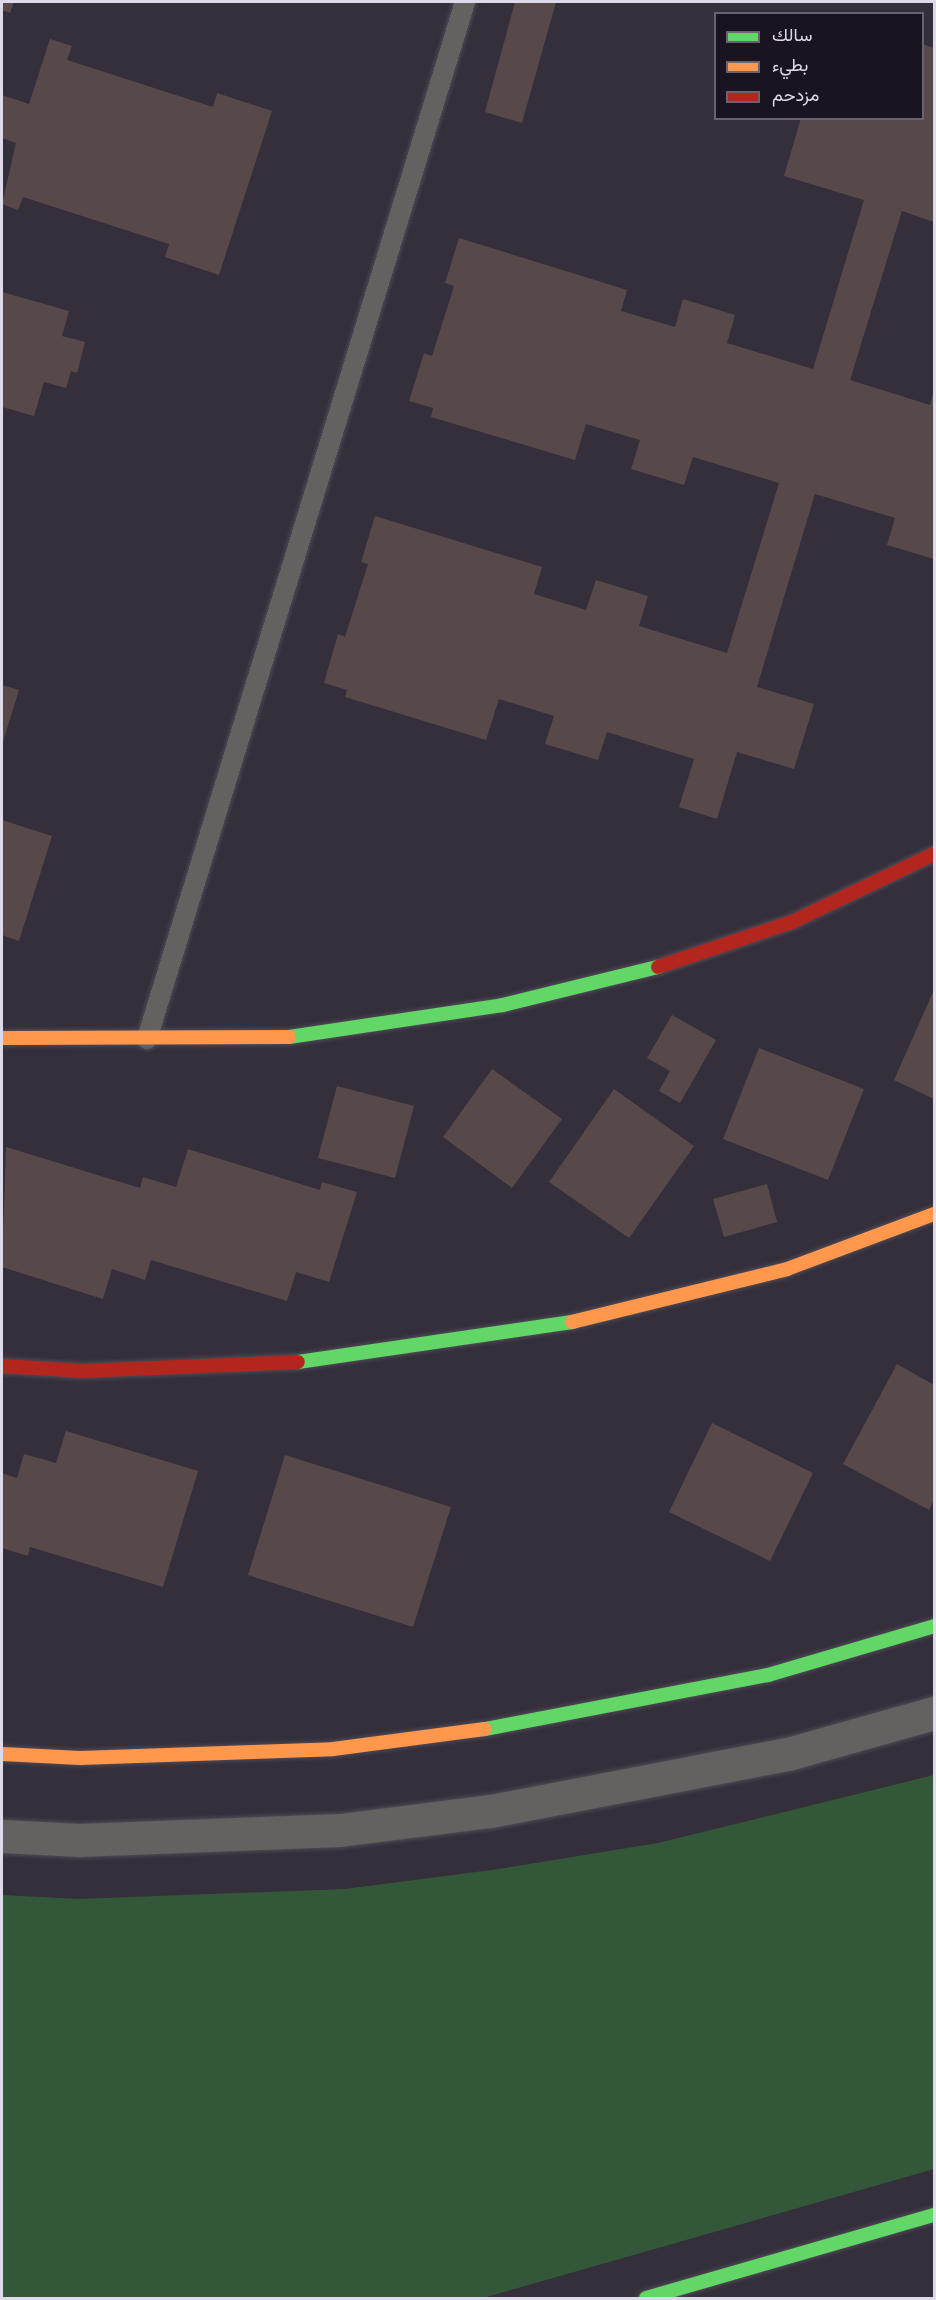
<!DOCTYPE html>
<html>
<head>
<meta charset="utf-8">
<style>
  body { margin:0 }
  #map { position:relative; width:936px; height:2300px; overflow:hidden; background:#342f3b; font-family:"Work Sans",Vazirmatn,sans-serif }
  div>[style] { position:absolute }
  .green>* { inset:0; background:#335839 }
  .building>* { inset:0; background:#574949 }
  .roads { filter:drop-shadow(0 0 2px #4f4b56) drop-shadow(0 0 2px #4f4b56) }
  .lane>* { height:20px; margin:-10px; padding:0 10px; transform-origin:10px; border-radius:10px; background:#646160 }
  .street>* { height:33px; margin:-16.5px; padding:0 16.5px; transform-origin:16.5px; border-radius:16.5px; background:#646160 }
  .fast>* { height:14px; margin:-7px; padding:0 7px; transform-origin:7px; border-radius:7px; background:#63d668 }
  .slow>* { height:14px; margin:-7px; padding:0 7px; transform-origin:7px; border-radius:7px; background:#ff974d }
  .jam>* { height:14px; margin:-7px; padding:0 7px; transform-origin:7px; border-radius:7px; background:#b3261e }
  span { translate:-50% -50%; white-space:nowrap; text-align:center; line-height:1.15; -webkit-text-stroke:4.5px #19141f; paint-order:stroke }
  .frame { position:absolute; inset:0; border:3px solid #dfdae9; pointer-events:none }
  .legend { position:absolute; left:714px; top:12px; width:210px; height:108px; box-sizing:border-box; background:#19141f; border:2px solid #686370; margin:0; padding:8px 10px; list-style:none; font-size:18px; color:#dfdae9 }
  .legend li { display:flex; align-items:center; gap:12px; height:30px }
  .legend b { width:30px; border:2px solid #686370 }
</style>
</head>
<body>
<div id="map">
  <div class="green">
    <div style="clip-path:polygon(934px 1775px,934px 2169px,483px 2298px,2px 2298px,2px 1895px,78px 1899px,345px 1889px,499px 1869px,658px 1843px)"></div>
  </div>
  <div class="building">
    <div style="clip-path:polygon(2px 2px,14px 2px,10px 13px,2px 10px)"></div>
    <div style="clip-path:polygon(515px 2px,556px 2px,522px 123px,485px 112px)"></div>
    <div style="clip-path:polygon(50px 39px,72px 46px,67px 60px,213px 107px,217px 93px,272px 111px,219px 275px,165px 257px,169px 244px,23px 197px,18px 210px,2px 204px,16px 143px,2px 138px,2px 95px,29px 104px)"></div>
    <div style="clip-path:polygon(922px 44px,934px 48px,934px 222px,902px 211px,850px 380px,930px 405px,934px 390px,934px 559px,887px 545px,895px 518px,815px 494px,757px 687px,814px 704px,794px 769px,737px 752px,717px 819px,679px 807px,694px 759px,607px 732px,598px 760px,545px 744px,554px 716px,499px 699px,486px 740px,345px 697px,347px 690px,324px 683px,338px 634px,345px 637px,368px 564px,361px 562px,375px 516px,542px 567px,534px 594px,586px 610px,596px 580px,648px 596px,639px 626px,727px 653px,779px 483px,693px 457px,684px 485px,631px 469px,640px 440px,586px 424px,575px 460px,431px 417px,433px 408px,409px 401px,424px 353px,432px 356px,454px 286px,445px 283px,459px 238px,627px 290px,621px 311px,675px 327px,683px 299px,735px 315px,727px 343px,813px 369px,864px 200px,784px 176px,801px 118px,922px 118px)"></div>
    <div style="clip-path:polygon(2px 292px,69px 311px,62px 336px,85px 342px,77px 373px,71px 371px,66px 388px,44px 382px,34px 416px,2px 407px)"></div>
    <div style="clip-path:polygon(2px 685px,19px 690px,2px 745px)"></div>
    <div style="clip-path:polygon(2px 820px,52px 836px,19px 941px,2px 935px)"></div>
    <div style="clip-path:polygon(934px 990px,934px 1099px,894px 1080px)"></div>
    <div style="clip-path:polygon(672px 1015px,716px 1040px,680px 1103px,659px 1091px,670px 1071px,647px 1058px)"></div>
    <div style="clip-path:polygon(759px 1048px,864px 1089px,828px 1180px,723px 1139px)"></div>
    <div style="clip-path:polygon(492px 1069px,562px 1119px,512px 1188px,443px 1137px)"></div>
    <div style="clip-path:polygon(337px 1086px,414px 1106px,395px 1178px,318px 1158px)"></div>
    <div style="clip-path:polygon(614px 1089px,694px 1146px,629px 1238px,549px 1182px)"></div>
    <div style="clip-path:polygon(6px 1147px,140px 1188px,143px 1177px,176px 1187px,188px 1149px,320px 1190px,322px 1182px,357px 1192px,329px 1282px,296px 1272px,287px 1301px,151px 1260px,145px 1280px,112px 1269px,103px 1299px,2px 1267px)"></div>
    <div style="clip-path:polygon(767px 1184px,777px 1222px,724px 1237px,713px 1199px)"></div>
    <div style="clip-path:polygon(897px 1364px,934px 1385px,934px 1500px,929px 1510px,843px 1464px)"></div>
    <div style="clip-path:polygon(712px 1423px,813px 1473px,770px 1561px,669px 1512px)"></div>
    <div style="clip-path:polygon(66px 1431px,198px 1471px,163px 1587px,30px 1547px,28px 1556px,2px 1548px,2px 1473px,17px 1478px,24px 1454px,56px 1463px)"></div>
    <div style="clip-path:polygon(285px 1455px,451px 1507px,413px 1627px,248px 1575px)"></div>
  </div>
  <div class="roads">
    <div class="lane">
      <div style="left:147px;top:1039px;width:1085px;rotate:-72.95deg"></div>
    </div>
    <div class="street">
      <div style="left:2px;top:1836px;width:77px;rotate:3deg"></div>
      <div style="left:79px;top:1840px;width:261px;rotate:-2.2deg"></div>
      <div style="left:340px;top:1830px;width:152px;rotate:-7.2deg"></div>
      <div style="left:491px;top:1811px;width:302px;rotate:-10.9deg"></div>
      <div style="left:788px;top:1754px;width:152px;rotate:-15.7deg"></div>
    </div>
    <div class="fast">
      <div style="left:289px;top:1037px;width:216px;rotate:-8.5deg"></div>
      <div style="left:503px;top:1005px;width:160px;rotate:-13.8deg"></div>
      <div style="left:298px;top:1362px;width:277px;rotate:-8.3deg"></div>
      <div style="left:485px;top:1729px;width:288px;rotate:-10.8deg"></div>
      <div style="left:768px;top:1675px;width:173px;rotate:-16.4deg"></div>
      <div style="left:646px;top:2298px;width:300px;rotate:-16.1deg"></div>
    </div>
    <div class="slow">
      <div style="left:2px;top:1038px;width:287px;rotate:-0.2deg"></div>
      <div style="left:572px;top:1322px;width:221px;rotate:-13.8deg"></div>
      <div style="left:787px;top:1269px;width:157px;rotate:-20.5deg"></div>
      <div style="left:2px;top:1754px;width:78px;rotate:2.9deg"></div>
      <div style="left:80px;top:1758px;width:253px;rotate:-2deg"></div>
      <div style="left:333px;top:1749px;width:153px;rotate:-7.5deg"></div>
    </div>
    <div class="jam">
      <div style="left:658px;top:967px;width:141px;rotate:-18.6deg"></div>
      <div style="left:792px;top:922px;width:157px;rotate:-25.6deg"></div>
      <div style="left:2px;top:1366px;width:81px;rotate:3.5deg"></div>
      <div style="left:83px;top:1371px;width:215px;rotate:-2.4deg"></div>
    </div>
  </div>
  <div class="frame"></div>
  <ul class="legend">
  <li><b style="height:8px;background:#63d668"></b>سالك</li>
  <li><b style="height:8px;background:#ff974d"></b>بطيء</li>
  <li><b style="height:8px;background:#b3261e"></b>مزدحم</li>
  </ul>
</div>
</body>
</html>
